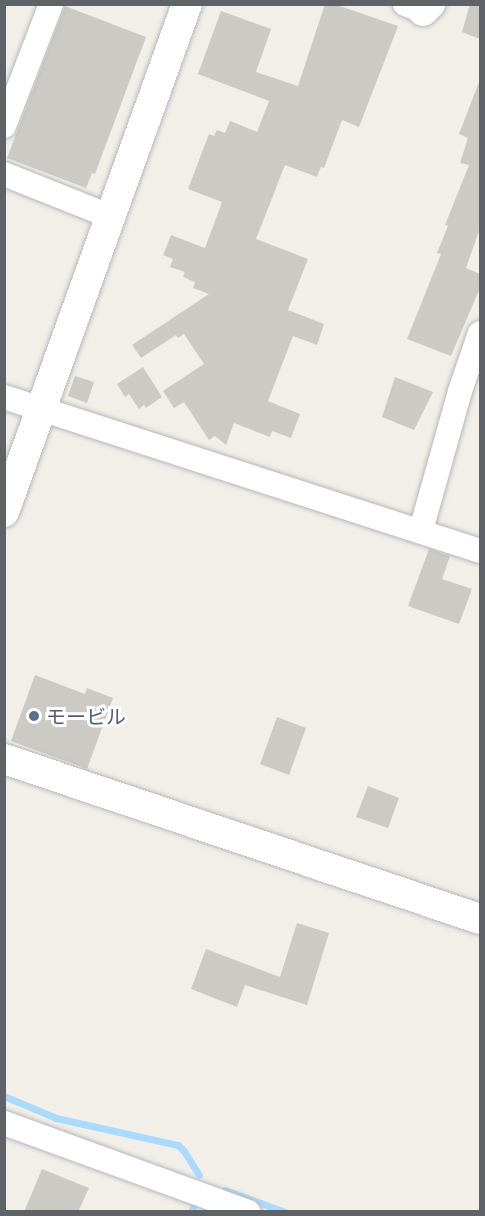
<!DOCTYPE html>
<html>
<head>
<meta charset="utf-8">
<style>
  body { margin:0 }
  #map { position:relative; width:485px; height:1216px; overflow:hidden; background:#f1efe8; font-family:"Open Sans","Noto Sans JP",sans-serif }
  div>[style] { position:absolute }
  .stream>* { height:7px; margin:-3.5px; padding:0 3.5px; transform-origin:3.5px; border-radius:3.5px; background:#aadaff }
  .building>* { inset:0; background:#cccac5 }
  .roads { filter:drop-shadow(0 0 2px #b5b8bc) drop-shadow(0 0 2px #b5b8bc) }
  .minor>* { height:24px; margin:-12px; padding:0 12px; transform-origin:12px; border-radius:12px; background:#fff }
  .tertiary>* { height:30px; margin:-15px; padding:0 15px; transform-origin:15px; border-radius:15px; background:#fff }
  .dots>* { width:16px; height:16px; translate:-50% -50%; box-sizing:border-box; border:3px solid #fff; border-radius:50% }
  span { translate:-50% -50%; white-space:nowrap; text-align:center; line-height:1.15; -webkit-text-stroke:6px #fff; paint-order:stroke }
  .service-label { font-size:20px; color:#4e5e75 }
  .left { translate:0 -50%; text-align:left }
  .frame { position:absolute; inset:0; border:6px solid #5f6368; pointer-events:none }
</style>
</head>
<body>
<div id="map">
  <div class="stream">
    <div style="left:4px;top:1096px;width:56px;rotate:22.9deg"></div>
    <div style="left:56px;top:1118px;width:125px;rotate:12.5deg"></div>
    <div style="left:178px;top:1145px;width:8px;rotate:45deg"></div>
    <div style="left:184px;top:1151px;width:28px;rotate:58deg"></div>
    <div style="left:225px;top:1190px;width:64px;rotate:20.1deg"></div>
    <div style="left:191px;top:1212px;width:8px;rotate:-67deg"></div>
  </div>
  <div class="building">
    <div style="clip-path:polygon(325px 4px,334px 4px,398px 26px,359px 127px,342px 120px,324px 168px,321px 167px,317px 177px,285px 165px,256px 239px,308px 259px,288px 310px,324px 324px,317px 345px,293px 336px,268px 401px,300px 414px,291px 438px,272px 431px,270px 437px,234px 423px,226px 445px,215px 436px,209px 440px,184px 402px,174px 408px,163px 391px,204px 364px,184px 334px,178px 338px,176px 335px,141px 358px,132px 345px,209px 294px,193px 288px,195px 282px,183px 277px,185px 272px,170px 267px,173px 259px,163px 255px,171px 235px,205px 248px,222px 202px,188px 189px,209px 134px,214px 136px,217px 130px,225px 133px,230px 121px,257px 132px,269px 101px,198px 74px,221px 11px,271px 29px,256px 72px,298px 86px)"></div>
    <div style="clip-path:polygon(470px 4px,480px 4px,480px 39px,462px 32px)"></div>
    <div style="clip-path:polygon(65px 6px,146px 37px,95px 174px,92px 173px,86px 188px,7px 158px)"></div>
    <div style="clip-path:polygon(479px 82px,480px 228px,466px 268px,480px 274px,480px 288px,451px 356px,407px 339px,441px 254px,437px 253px,448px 226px,445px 225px,469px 165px,460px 163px,468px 138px,459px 134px)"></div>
    <div style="clip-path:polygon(143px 367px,162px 397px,146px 408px,144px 405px,139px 409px,129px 394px,125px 397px,117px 384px)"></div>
    <div style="clip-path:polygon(75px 376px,94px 382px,87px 403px,68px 396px)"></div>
    <div style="clip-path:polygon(395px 377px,433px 392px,414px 430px,382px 417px)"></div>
    <div style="clip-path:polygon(429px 549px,450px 556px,442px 579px,472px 589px,459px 624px,408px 606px)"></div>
    <div style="clip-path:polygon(35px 675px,85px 694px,87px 688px,113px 698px,87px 769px,11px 741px)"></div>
    <div style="clip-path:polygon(277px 717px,306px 728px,289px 775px,260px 764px)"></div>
    <div style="clip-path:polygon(368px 786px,399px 798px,388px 828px,356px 817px)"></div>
    <div style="clip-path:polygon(297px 923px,329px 933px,307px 1005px,245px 985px,237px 1007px,191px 989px,206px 949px,280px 977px)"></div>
    <div style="clip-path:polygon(42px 1169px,89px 1188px,78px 1212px,24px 1212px)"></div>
  </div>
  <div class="roads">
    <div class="minor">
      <div style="left:405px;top:4px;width:19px;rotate:21deg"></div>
      <div style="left:4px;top:126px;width:131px;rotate:-68.9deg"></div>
      <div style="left:4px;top:174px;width:116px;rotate:21.7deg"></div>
      <div style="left:4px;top:397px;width:500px;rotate:17.93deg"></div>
      <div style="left:421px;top:530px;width:144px;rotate:-74.3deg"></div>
      <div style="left:460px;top:391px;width:61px;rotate:-71deg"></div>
      <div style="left:4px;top:1123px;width:260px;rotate:20deg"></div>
    </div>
    <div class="tertiary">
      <div style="left:423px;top:11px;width:10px;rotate:-45deg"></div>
      <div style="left:4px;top:512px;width:540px;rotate:-70.19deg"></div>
      <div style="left:4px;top:759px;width:502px;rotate:18.58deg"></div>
    </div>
  </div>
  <div class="dots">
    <div style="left:34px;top:716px;background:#5c6f8a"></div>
  </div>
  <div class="service-label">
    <span class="left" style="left:46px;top:716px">モービル</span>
  </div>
  <div class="frame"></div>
</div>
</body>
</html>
